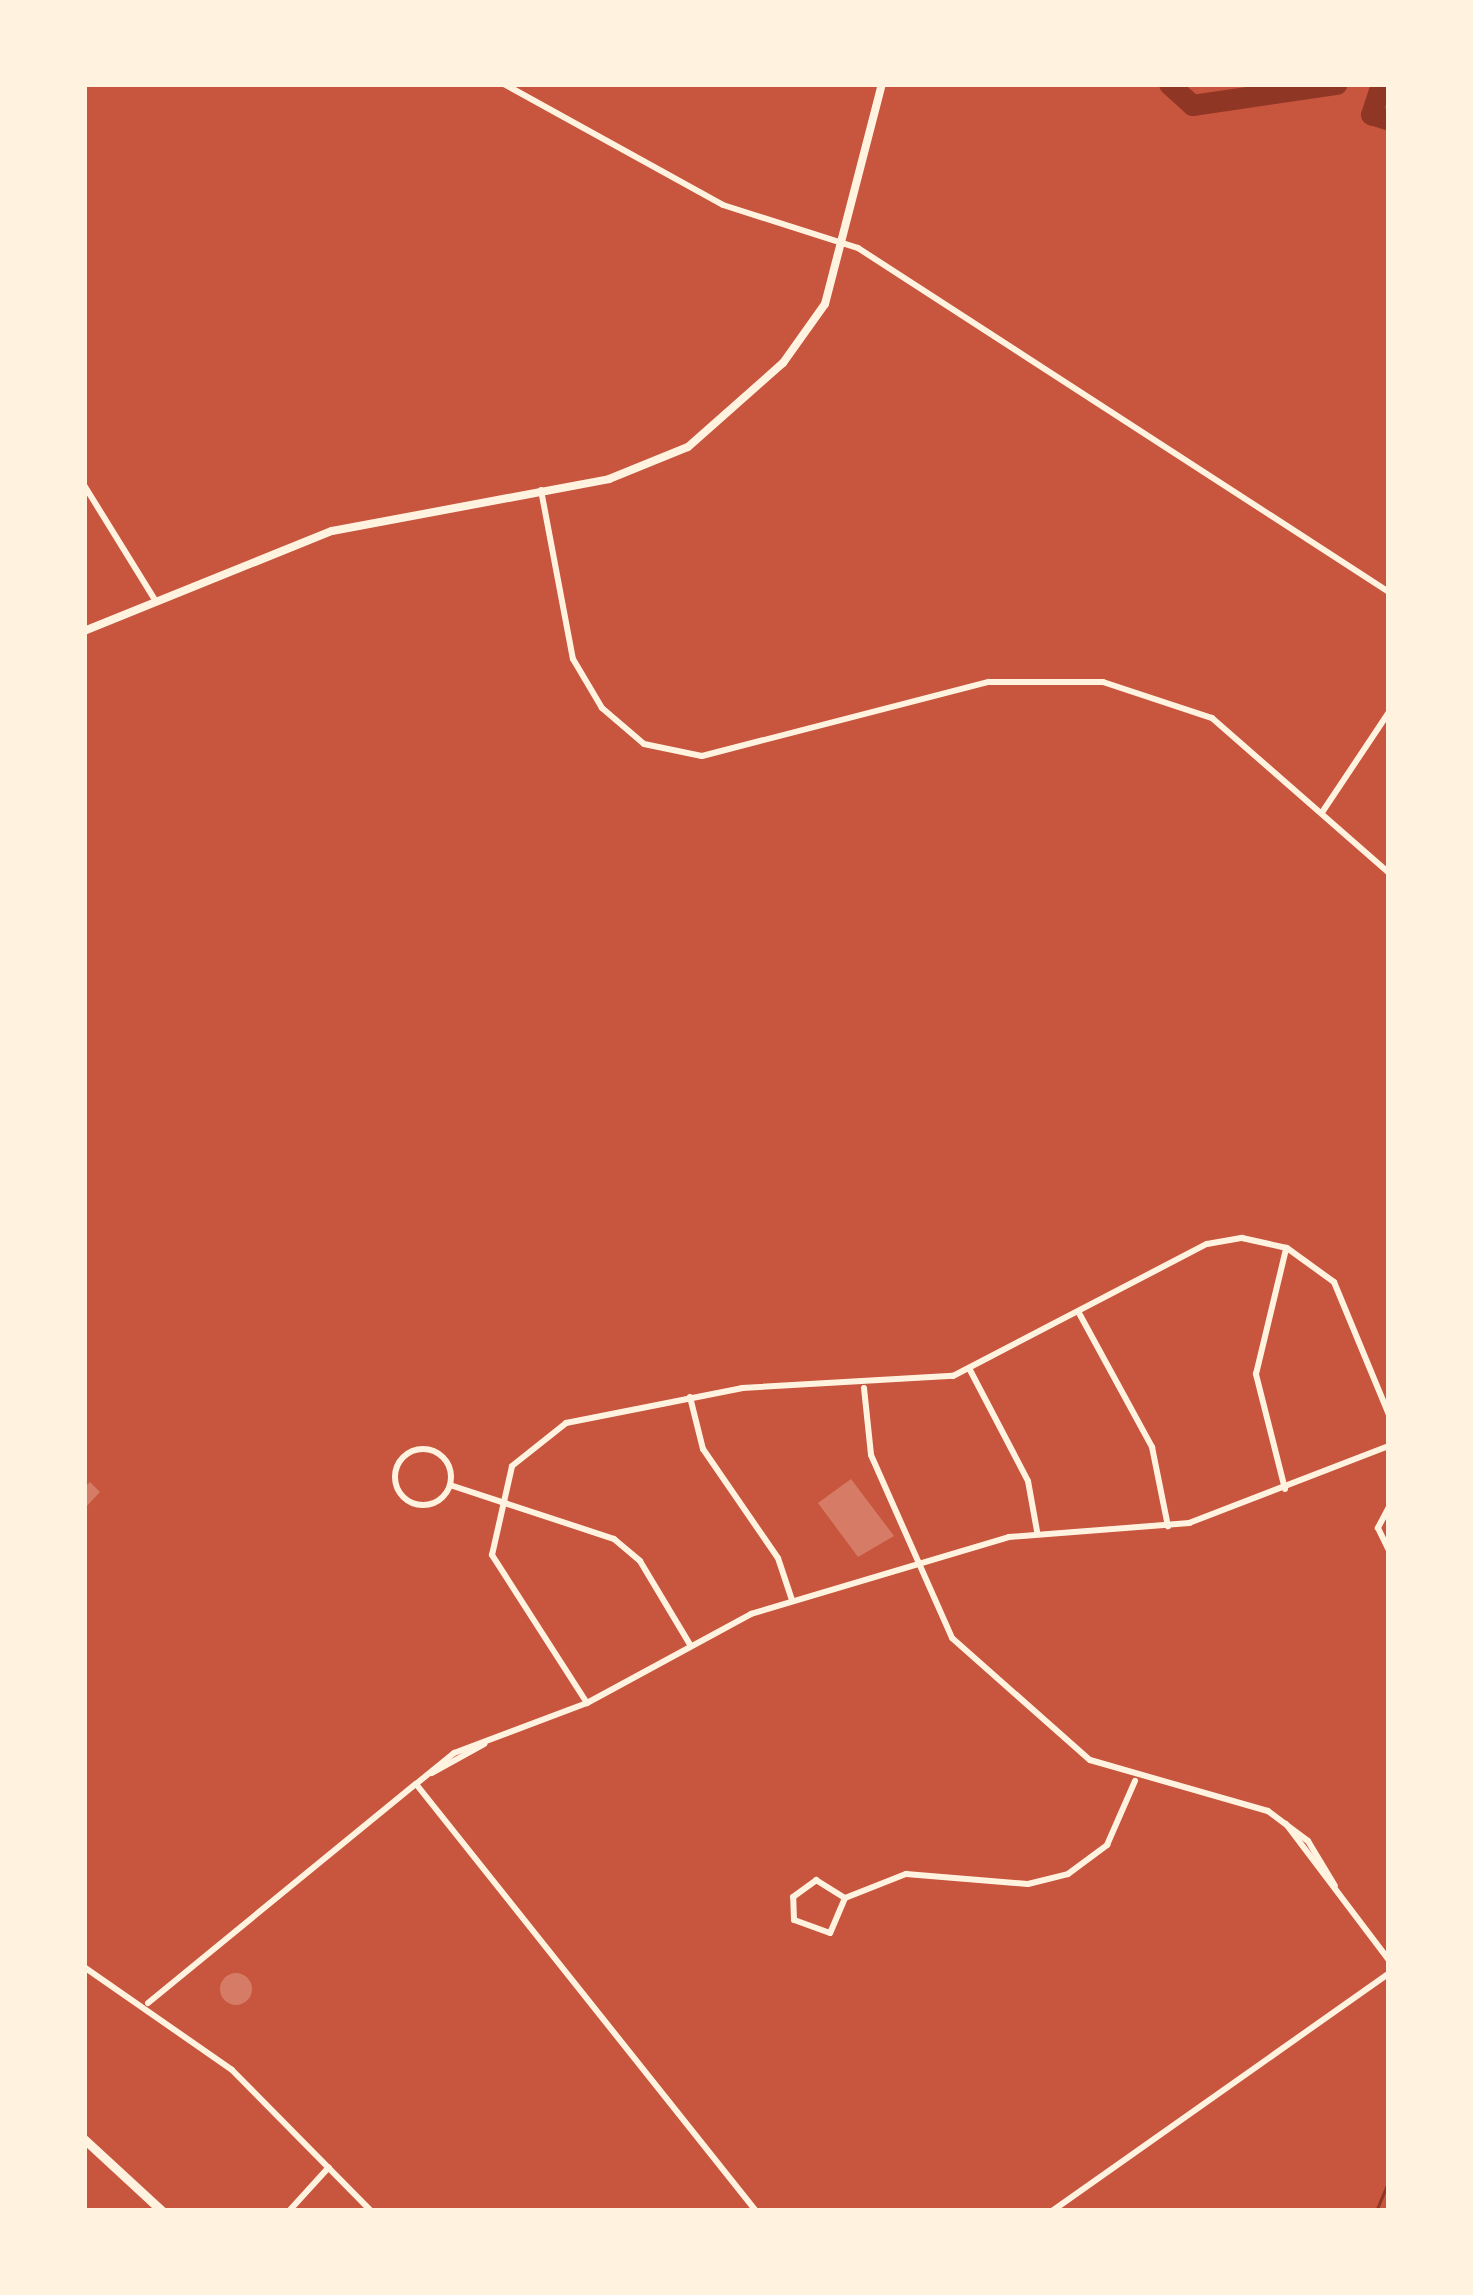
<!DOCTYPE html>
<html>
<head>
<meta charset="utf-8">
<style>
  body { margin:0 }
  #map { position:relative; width:1473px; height:2295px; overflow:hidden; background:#c8553d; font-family:"Libre Baskerville",serif }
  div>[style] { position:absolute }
  .stream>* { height:3px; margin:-1.5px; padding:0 1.5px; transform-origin:1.5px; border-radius:1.5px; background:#8f3625 }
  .river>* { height:21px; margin:-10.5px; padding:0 10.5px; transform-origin:10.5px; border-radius:10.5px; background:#8f3625 }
  .building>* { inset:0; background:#d67c66 }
  .round { border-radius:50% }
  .minor>* { height:6px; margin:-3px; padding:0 3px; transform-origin:3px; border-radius:3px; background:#fff3e0 }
  .minor>.ring { margin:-3px; padding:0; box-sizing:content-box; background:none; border:6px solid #fff3e0; border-radius:50% }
  .tertiary>* { height:8px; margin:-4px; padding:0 4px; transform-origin:4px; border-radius:4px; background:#fff3e0 }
  .primary>* { height:9px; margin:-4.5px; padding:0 4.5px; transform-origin:4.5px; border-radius:4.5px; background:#fff3e0 }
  span { translate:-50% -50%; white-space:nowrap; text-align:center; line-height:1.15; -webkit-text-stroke:10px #fff3e0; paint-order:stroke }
  .frame { position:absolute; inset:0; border:87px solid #fff3e0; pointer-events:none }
</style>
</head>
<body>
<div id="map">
  <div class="stream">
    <div style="left:1376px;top:2211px;width:34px;rotate:-67deg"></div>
  </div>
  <div class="river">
    <div style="left:1169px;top:84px;width:31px;rotate:42deg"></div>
    <div style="left:1192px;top:105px;width:146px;rotate:-8.3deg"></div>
    <div style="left:1381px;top:84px;width:32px;rotate:108deg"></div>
    <div style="left:1371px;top:114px;width:19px;rotate:18deg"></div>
  </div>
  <div class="building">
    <div style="clip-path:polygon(851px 1479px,894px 1536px,858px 1557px,818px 1503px)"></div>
    <div style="clip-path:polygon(90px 1482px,100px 1492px,84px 1509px,84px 1488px)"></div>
    <div class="round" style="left:220px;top:1973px;width:32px;height:32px"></div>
  </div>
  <div class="minor">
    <div style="left:504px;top:84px;width:250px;rotate:28.9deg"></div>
    <div style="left:723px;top:205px;width:142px;rotate:17.7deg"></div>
    <div style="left:858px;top:248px;width:633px;rotate:32.94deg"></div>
    <div style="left:84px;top:485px;width:135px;rotate:58.3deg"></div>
    <div style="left:541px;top:490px;width:172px;rotate:79.3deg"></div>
    <div style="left:573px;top:659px;width:57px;rotate:59.4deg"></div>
    <div style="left:602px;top:708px;width:55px;rotate:40.6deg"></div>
    <div style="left:644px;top:744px;width:59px;rotate:11.7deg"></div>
    <div style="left:702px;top:756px;width:296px;rotate:-14.5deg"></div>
    <div style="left:989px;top:682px;width:114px"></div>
    <div style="left:1103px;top:682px;width:115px;rotate:18.3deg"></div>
    <div style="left:1212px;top:718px;width:235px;rotate:41.2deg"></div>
    <div style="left:1323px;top:811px;width:119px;rotate:-56.3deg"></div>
    <div style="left:1079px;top:1313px;width:153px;rotate:61.4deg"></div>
    <div style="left:1152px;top:1447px;width:81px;rotate:78.6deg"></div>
    <div style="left:970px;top:1370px;width:125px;rotate:62.4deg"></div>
    <div style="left:1028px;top:1481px;width:51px;rotate:79.8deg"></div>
    <div style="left:864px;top:1388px;width:67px;rotate:84deg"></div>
    <div style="left:871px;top:1455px;width:200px;rotate:66.1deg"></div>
    <div style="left:952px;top:1638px;width:184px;rotate:41.5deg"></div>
    <div style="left:1090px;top:1760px;width:185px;rotate:16deg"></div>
    <div style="left:1268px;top:1811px;width:50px;rotate:36.9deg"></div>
    <div style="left:1308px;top:1841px;width:52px;rotate:59deg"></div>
    <div style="left:690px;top:1397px;width:54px;rotate:76deg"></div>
    <div style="left:703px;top:1449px;width:132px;rotate:55.5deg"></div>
    <div style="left:778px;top:1558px;width:44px;rotate:71.6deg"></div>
    <div class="ring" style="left:395px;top:1449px;width:50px;height:50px"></div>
    <div style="left:450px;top:1485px;width:173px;rotate:18.2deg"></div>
    <div style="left:614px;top:1539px;width:34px;rotate:40deg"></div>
    <div style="left:640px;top:1561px;width:96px;rotate:59.1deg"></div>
    <div style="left:1285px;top:1489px;width:119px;rotate:-104.2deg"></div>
    <div style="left:1256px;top:1374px;width:129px;rotate:-76.5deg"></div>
    <div style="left:1389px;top:1507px;width:24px;rotate:118deg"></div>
    <div style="left:1378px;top:1528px;width:25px;rotate:64deg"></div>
    <div style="left:587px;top:1703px;width:176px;rotate:-122.7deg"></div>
    <div style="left:492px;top:1555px;width:91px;rotate:-77.3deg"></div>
    <div style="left:512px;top:1466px;width:69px;rotate:-38.5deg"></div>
    <div style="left:566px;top:1423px;width:179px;rotate:-11.2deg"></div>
    <div style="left:742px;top:1388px;width:211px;rotate:-3.3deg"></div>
    <div style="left:953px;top:1376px;width:286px;rotate:-27.5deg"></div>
    <div style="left:1207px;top:1244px;width:36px;rotate:-10deg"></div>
    <div style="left:1242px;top:1238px;width:46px;rotate:12.5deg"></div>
    <div style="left:1287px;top:1248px;width:58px;rotate:35.9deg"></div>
    <div style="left:1334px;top:1282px;width:144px;rotate:67.5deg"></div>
    <div style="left:432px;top:1773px;width:60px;rotate:-29.1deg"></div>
    <div style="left:416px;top:1784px;width:49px;rotate:-39.2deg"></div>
    <div style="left:454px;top:1753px;width:142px;rotate:-20.6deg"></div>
    <div style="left:587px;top:1703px;width:187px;rotate:-28.5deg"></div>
    <div style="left:751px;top:1614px;width:269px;rotate:-16.6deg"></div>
    <div style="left:1009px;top:1537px;width:181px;rotate:-4.4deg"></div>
    <div style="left:1189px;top:1523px;width:214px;rotate:-21.1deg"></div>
    <div style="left:1286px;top:1824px;width:171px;rotate:52.9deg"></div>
    <div style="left:845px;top:1898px;width:38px;rotate:113deg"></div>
    <div style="left:830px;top:1933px;width:38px;rotate:-160deg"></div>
    <div style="left:794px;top:1920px;width:23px;rotate:-92deg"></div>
    <div style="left:793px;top:1897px;width:29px;rotate:-36deg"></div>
    <div style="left:816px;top:1880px;width:34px;rotate:32deg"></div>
    <div style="left:845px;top:1898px;width:66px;rotate:-21.5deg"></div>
    <div style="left:906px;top:1874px;width:122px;rotate:4.7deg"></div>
    <div style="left:1028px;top:1884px;width:41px;rotate:-14deg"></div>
    <div style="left:1068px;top:1874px;width:49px;rotate:-36.6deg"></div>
    <div style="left:1107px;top:1845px;width:70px;rotate:-66.4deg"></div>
    <div style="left:84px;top:1967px;width:180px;rotate:34.8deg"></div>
    <div style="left:232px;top:2070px;width:198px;rotate:45.4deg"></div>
    <div style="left:148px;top:2003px;width:346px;rotate:-39.3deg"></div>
    <div style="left:416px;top:1784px;width:546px;rotate:51.47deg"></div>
    <div style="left:289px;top:2211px;width:59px;rotate:-47.7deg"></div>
    <div style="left:1052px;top:2211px;width:413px;rotate:-35.2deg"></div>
  </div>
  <div class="tertiary">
    <div style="left:84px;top:631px;width:267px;rotate:-22deg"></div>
    <div style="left:332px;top:531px;width:282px;rotate:-10.6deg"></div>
    <div style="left:609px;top:479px;width:85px;rotate:-22.1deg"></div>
    <div style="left:688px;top:447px;width:127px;rotate:-41.5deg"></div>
    <div style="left:783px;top:363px;width:72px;rotate:-54.6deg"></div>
    <div style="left:825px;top:304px;width:227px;rotate:-75.5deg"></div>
  </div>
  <div class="primary">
    <div style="left:84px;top:2139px;width:106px;rotate:42.7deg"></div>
  </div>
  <div class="frame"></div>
</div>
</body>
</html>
